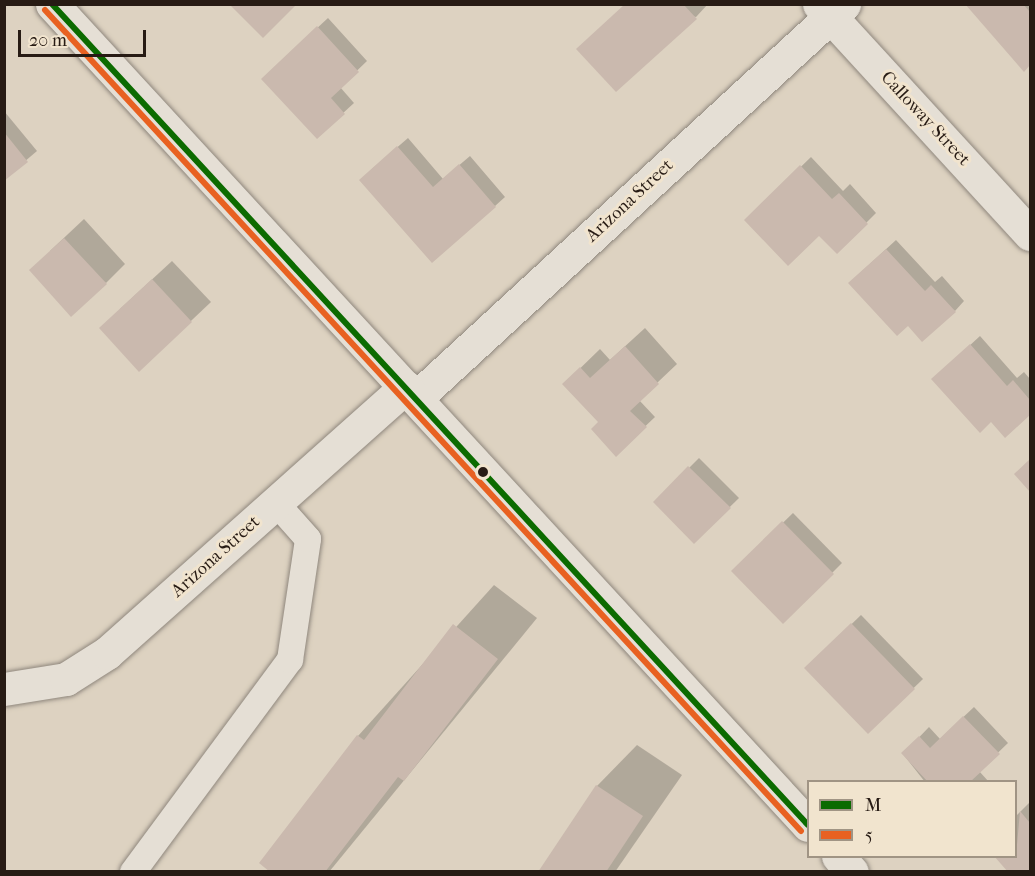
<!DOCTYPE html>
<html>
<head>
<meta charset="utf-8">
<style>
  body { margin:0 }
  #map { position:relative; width:1035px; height:876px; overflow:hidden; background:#ddd2c1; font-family:"IM FELL French Canon",serif }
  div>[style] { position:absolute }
  .shadow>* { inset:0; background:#0003 }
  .building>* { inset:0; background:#cab9ae }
  .roads { filter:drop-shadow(0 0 2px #8f877d) drop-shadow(0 0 2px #8f877d) }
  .lane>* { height:26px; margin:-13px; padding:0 13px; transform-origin:13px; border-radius:13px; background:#e5dfd5 }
  .street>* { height:33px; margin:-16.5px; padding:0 16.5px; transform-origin:16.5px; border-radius:16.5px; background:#e5dfd5 }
  .secondary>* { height:33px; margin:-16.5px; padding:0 16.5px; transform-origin:16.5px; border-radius:16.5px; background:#e5dfd5 }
  .bus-1>* { height:6px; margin:-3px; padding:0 3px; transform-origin:3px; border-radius:3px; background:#0c6b00 }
  .bus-2>* { height:6px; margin:-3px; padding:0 3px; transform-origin:3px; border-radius:3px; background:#e86121 }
  .dots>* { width:16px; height:16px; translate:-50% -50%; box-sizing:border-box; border:3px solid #f1e4ce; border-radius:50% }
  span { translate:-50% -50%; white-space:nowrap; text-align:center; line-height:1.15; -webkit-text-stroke:6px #f1e4ce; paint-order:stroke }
  .street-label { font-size:18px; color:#271b14 }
  .frame { position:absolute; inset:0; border:6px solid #271b14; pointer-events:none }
  .legend { position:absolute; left:807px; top:780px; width:210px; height:78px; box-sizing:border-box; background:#f1e4ce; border:2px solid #a09484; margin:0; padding:8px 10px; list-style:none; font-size:18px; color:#271b14 }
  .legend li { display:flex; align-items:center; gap:12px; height:30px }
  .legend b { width:30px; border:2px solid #a09484 }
  .scale { position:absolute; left:18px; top:30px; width:128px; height:27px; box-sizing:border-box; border:3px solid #271b14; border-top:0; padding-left:8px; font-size:18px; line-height:21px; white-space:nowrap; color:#271b14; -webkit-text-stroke:4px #f1e4ce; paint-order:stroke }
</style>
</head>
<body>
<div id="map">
  <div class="shadow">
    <div style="clip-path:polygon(626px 4px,708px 4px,696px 17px)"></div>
    <div style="clip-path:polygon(967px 4px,1030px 4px,1030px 63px,1024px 69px)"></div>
    <div style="clip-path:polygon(328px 18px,367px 61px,340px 87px,354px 103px,317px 137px,273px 69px)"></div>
    <div style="clip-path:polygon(4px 111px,37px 151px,4px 179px)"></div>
    <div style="clip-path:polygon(408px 138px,443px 179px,470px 156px,505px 197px,495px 206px,371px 170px)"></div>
    <div style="clip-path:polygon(811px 157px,843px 191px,850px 184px,876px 213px,837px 252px,819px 234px,746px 220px)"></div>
    <div style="clip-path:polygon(84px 219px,125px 264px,106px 283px,50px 251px)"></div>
    <div style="clip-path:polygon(896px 240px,935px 282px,942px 276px,964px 301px,955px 311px,860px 273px)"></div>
    <div style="clip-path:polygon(172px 261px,211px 302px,139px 370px,120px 309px)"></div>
    <div style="clip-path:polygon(645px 328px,677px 364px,639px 400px,655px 417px,616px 454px,600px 422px,564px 384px,600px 349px,610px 360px)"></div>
    <div style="clip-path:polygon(980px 336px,1017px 378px,1024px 372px,1030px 379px,1030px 413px,1005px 436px,943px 370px)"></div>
    <div style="clip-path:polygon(699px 458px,739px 498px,694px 542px,655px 502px)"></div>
    <div style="clip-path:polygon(793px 513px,842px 563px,783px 622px,733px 571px)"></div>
    <div style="clip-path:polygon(494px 585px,537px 618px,329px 872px,273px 872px,358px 736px)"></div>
    <div style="clip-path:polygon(861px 615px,923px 679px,868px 732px,806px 668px)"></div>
    <div style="clip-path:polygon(974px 707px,1008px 743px,979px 771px,989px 782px,925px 782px,903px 754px,929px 727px,940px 739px)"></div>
    <div style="clip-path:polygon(637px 745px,682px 775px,615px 872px,540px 872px,597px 786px)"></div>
    <div style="clip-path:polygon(1030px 802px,1030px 872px,1010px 872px,1016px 816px)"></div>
  </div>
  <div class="building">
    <div style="clip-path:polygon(229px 4px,297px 4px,263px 38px)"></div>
    <div style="clip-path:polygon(625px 4px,683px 4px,697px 19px,616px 92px,576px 49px)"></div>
    <div style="clip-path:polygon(965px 4px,1023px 4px,1030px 12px,1030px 65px,1024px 72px)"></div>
    <div style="clip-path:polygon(317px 26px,359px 72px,331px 98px,345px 114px,317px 139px,261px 79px)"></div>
    <div style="clip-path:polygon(4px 132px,28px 162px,4px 181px)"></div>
    <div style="clip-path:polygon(397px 146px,433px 187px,459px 164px,496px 207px,432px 263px,359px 180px)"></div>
    <div style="clip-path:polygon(800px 165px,832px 199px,839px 193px,868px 224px,837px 254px,819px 236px,788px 266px,744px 220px)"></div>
    <div style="clip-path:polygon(64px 238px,107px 284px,71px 317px,29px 270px)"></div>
    <div style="clip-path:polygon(886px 249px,925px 291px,931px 285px,956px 312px,922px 342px,908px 326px,897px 336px,848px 283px)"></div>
    <div style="clip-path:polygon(152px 279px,192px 322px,139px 372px,99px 328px)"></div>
    <div style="clip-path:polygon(970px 344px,1007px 386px,1013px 380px,1030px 400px,1030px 415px,1005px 438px,991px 422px,980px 433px,931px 379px)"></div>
    <div style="clip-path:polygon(625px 346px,659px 384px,630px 411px,647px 427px,616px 457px,591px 429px,598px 422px,562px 384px,580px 367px,590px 378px)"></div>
    <div style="clip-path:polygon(1030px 459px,1030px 492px,1014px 474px)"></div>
    <div style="clip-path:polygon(688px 466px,731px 508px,694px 544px,653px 502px)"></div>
    <div style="clip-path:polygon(782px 521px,834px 574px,783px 624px,731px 571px)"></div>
    <div style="clip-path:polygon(851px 623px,915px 689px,868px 734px,804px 668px)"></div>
    <div style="clip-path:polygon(453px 624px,498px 659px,404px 781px,398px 777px,325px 872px,270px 872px,259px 863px,357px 735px,364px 740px)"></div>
    <div style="clip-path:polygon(963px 716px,1000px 754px,970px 782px,928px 782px,901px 753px,919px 736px,930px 748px)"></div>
    <div style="clip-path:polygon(596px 785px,643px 816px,606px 872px,538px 872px)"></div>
    <div style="clip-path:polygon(1020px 811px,1030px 823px,1030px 872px,1008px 872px,994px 856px,1016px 856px)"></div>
  </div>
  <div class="roads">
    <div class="lane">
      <div style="left:133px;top:872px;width:264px;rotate:-53.5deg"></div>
      <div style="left:290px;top:660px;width:122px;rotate:-81.5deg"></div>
      <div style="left:308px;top:539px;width:48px;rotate:-131.6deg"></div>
    </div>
    <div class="street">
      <div style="left:819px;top:4px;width:312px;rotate:47.5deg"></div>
      <div style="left:416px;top:398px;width:582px;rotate:-42.63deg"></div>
      <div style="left:4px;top:689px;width:63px;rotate:-9.2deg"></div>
      <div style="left:66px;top:679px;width:49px;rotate:-32.4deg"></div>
      <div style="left:107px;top:653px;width:400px;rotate:-41.7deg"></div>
    </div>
    <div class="secondary">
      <div style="left:52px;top:4px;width:1116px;rotate:47.36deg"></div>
      <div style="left:838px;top:856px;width:21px;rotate:49deg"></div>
    </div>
  </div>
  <div class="bus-1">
    <div style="left:52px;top:4px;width:1116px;rotate:47.36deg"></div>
  </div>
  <div class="bus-2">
    <div style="left:45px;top:10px;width:1116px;rotate:47.36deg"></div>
  </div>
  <div class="dots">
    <div style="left:483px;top:472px;background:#271b14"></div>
  </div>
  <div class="street-label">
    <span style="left:925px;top:119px;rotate:47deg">Calloway Street</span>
    <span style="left:630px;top:201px;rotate:-43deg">Arizona Street</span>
    <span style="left:216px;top:557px;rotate:-42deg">Arizona Street</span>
  </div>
  <div class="frame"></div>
  <ul class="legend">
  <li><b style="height:8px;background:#0c6b00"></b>M</li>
  <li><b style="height:8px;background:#e86121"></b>5</li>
  </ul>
  <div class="scale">20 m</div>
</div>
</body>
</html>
